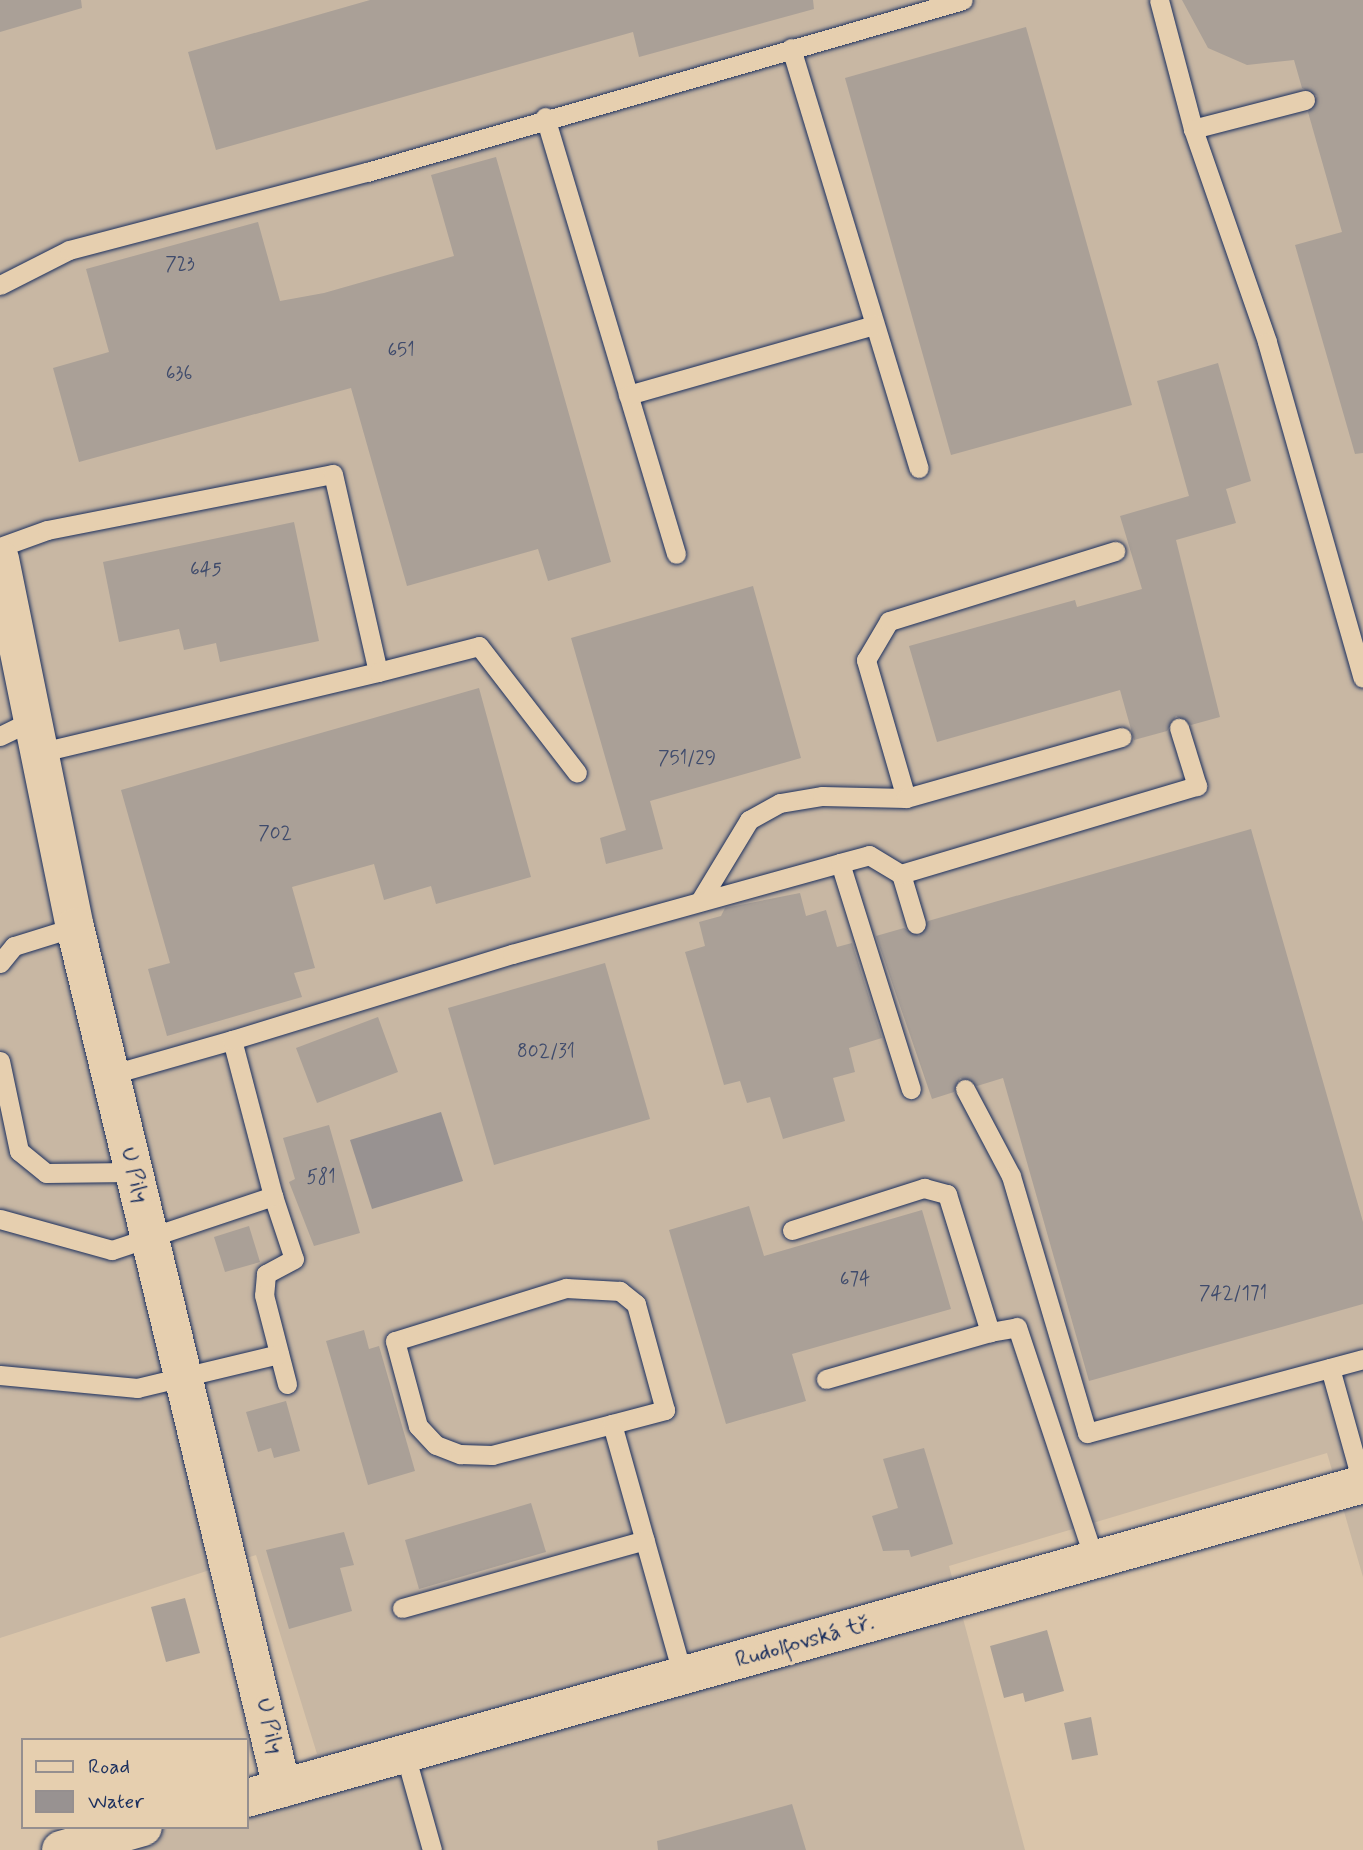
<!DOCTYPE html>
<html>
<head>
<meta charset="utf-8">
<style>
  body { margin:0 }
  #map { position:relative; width:1363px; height:1850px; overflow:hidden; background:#dac5aa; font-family:Mynerve,sans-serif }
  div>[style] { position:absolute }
  .built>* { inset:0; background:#c8b7a3 }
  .water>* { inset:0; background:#989291 }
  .building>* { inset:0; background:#aaa097 }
  .roads { filter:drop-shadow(0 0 2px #1b2f5e) drop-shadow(0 0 2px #1b2f5e) }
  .lane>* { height:19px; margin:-9.5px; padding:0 9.5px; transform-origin:9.5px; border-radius:9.5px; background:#e6cfaf }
  .street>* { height:38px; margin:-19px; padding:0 19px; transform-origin:19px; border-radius:19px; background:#e6cfaf }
  .secondary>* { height:38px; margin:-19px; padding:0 19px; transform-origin:19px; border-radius:19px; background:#e6cfaf }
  span { translate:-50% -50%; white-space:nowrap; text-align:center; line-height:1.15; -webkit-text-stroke:7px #e6cfaf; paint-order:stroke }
  .number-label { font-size:19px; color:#3f4b6c }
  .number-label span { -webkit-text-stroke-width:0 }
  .street-label { font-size:23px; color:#1b2f5e }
  .legend { position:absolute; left:21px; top:1738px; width:228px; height:91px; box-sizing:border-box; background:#e6cfaf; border:2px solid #958f8f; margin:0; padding:9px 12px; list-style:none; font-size:21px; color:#1b2f5e }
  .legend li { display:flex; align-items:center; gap:14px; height:35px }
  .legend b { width:35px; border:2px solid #958f8f }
</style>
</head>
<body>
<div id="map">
  <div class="built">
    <div style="clip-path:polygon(0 0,1363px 0,1363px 1577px,1327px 1453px,949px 1566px,1025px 1850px,99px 1850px,151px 1827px,247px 1827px,247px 1785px,317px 1754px,256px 1555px,0 1638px)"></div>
  </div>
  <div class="water">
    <div style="clip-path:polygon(441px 1112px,463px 1181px,372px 1209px,350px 1140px)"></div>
  </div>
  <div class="building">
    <div style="clip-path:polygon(0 0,81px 0,82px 8px,0 32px)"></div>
    <div style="clip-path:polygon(370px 0,813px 0,814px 9px,639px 57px,633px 32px,216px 150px,188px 52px)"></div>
    <div style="clip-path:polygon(1182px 0,1363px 0,1363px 453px,1355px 454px,1295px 245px,1342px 232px,1308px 112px,1317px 96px,1302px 88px,1294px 60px,1247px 65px,1208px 48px)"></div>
    <div style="clip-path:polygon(1026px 27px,1132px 405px,951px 455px,845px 78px)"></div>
    <div style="clip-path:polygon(496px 157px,611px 562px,548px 581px,538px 549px,407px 586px,351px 388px,79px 462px,53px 368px,109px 352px,86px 269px,258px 222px,280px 301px,324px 293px,454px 256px,431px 175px)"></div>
    <div style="clip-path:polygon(1218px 363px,1251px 481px,1226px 489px,1236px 523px,1176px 540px,1220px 717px,1191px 725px,1176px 716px,1167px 731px,1134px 740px,1120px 690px,937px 742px,909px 646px,1075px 600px,1077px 607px,1142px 589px,1120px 516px,1189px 496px,1157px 381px)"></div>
    <div style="clip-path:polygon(294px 522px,319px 641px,220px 662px,216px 643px,184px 650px,179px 629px,119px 642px,103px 562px)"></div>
    <div style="clip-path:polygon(753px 586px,801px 758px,650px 801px,663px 849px,606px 864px,600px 838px,626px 830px,571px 638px)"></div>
    <div style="clip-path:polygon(479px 688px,531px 877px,436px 904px,431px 886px,384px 900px,374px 864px,292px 887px,315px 968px,294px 973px,302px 997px,167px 1036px,148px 969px,170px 963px,121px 790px)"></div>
    <div style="clip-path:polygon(1251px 829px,1363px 1222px,1363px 1304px,1089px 1381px,1003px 1078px,977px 1086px,960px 1078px,954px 1092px,932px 1099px,876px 936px,904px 928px,919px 936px,928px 921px)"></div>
    <div style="clip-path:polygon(800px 893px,806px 916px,826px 910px,837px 947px,852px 943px,882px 1038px,849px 1048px,855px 1072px,833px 1078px,845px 1121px,783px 1139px,770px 1097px,747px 1103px,740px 1081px,724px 1085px,685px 952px,705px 946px,699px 922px,721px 916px,725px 908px)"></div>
    <div style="clip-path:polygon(605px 963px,650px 1119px,494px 1165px,448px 1008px)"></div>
    <div style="clip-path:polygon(378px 1017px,398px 1072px,317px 1103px,296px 1048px)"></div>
    <div style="clip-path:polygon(329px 1125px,360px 1233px,314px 1246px,289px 1182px,295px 1179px,283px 1138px)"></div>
    <div style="clip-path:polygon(749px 1206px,764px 1256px,922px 1210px,951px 1309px,792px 1354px,806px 1401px,726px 1424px,669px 1230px)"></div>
    <div style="clip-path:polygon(249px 1226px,260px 1262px,225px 1272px,214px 1237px)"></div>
    <div style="clip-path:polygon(364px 1330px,369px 1349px,379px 1346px,415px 1471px,368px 1485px,326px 1341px)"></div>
    <div style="clip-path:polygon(286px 1401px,300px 1451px,274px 1458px,271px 1448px,258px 1452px,246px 1412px)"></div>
    <div style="clip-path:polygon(924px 1448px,953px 1544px,911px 1557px,909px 1550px,883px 1551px,872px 1516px,898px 1508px,883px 1459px)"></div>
    <div style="clip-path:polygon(531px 1503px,546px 1552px,419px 1589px,405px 1540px)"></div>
    <div style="clip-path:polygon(344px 1532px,354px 1565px,340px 1568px,352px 1611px,289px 1629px,266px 1550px)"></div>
    <div style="clip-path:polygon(185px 1598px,200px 1653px,166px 1662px,151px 1607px)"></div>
    <div style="clip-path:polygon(1047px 1630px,1064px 1691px,1025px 1702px,1023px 1693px,1004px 1698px,990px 1646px)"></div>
    <div style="clip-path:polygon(1091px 1717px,1098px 1755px,1072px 1760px,1064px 1723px)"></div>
    <div style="clip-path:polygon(792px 1804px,806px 1850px,658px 1850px,657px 1841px)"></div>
  </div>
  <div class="roads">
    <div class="lane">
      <div style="left:1159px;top:0;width:133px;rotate:75.2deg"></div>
      <div style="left:791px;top:48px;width:439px;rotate:73.1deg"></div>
      <div style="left:1305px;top:100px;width:116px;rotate:165.5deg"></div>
      <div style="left:1193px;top:129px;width:225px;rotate:70.8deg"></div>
      <div style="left:1267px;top:342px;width:349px;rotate:74.1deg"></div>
      <div style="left:545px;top:117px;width:456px;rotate:73.3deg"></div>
      <div style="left:0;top:285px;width:77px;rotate:-26.9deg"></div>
      <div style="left:69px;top:250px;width:308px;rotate:-14.7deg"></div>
      <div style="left:367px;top:172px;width:620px;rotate:-16.1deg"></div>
      <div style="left:628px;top:395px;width:256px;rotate:-15.9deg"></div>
      <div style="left:0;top:547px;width:50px;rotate:-19.9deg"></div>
      <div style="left:47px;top:530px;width:291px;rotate:-11.1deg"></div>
      <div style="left:333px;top:474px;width:203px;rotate:77.2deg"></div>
      <div style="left:378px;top:672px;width:350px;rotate:166.6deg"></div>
      <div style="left:378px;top:672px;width:104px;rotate:-14.4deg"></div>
      <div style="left:479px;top:646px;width:160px;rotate:52.3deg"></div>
      <div style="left:0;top:736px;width:34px;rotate:-26deg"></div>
      <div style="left:906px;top:798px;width:144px;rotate:-106.2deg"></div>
      <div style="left:866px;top:660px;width:45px;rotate:-59.5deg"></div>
      <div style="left:889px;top:621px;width:237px;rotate:-17.2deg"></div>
      <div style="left:840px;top:863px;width:237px;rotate:72.6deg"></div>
      <div style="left:901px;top:874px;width:52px;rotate:73.3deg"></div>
      <div style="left:700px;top:901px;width:95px;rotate:-58.8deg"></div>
      <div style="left:749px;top:820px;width:35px;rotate:-29deg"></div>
      <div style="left:780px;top:803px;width:43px;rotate:-9.5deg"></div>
      <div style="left:822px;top:796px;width:84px;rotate:1.4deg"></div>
      <div style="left:906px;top:798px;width:224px;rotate:-15.8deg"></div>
      <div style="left:0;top:963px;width:22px;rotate:-51deg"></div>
      <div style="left:14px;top:946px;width:64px;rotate:-17.3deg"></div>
      <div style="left:0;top:1061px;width:92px;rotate:78.1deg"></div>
      <div style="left:19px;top:1151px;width:35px;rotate:39deg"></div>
      <div style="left:46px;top:1173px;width:86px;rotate:-0.7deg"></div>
      <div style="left:109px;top:1075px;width:128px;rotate:-15.9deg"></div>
      <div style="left:965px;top:1089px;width:98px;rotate:62.1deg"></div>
      <div style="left:1011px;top:1176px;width:268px;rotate:73.5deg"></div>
      <div style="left:1087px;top:1433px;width:286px;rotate:-15deg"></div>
      <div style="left:273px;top:1196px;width:66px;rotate:71.6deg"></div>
      <div style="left:294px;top:1259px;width:32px;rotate:152deg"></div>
      <div style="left:266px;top:1274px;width:21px;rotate:95deg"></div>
      <div style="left:264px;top:1295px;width:92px;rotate:75.5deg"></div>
      <div style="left:0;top:1219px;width:116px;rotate:15.5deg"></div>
      <div style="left:112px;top:1250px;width:170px;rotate:-18.5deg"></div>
      <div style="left:273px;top:1196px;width:161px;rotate:-104.7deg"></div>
      <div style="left:232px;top:1040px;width:293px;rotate:-17.1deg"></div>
      <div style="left:512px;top:954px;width:340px;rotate:-15.5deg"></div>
      <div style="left:840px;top:863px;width:30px;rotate:-15deg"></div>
      <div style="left:869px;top:855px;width:37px;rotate:31deg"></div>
      <div style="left:901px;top:874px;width:309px;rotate:-16.6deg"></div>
      <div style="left:1197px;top:786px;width:61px;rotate:-107.2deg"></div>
      <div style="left:792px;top:1230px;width:139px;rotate:-17.7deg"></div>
      <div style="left:924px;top:1188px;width:24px;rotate:15deg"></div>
      <div style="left:947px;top:1194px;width:145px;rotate:72.7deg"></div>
      <div style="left:990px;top:1332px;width:27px;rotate:-10deg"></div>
      <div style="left:1017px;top:1327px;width:244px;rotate:71.6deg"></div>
      <div style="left:1330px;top:1368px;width:123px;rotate:74.4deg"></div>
      <div style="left:0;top:1375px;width:138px;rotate:5.4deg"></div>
      <div style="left:137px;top:1388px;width:146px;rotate:-13.5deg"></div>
      <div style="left:826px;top:1379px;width:171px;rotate:-16deg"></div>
      <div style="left:612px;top:1424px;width:55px;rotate:-14.8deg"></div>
      <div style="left:665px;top:1410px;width:110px;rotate:-105.3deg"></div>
      <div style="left:636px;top:1304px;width:21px;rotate:-141deg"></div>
      <div style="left:620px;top:1291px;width:54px;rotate:-176.8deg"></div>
      <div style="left:566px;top:1288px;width:179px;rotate:162.8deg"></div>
      <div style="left:395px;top:1341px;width:88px;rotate:74.9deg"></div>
      <div style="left:418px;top:1426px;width:26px;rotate:47deg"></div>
      <div style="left:436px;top:1445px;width:26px;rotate:21deg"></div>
      <div style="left:460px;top:1454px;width:32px;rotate:2deg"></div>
      <div style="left:492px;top:1455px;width:124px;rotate:-14.5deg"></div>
      <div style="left:612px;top:1424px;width:262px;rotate:74.3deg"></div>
      <div style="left:402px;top:1608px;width:252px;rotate:-15.6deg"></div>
      <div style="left:405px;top:1754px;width:100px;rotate:74.3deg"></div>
    </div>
    <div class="street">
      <div style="left:0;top:559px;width:376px;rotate:78.5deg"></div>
      <div style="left:75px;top:927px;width:886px;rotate:76.48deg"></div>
    </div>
    <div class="secondary">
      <div style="left:247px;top:1798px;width:1159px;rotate:-15.71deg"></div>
      <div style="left:61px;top:1850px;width:85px;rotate:-15.7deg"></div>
    </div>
  </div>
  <div class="number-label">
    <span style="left:180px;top:265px">723</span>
    <span style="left:401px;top:351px">651</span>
    <span style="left:179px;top:374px">636</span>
    <span style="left:206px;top:570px">645</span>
    <span style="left:687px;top:759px">751/29</span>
    <span style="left:275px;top:834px">702</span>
    <span style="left:546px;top:1052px">802/31</span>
    <span style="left:321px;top:1178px">581</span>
    <span style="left:855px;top:1280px">674</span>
    <span style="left:1233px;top:1294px">742/171</span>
  </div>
  <div class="street-label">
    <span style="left:134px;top:1175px;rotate:76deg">U Pily</span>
    <span style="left:805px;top:1642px;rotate:-16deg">Rudolfovská tř.</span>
    <span style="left:269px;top:1726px;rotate:77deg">U Pily</span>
  </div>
  <ul class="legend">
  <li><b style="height:9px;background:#e6cfaf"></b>Road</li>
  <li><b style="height:19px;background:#989291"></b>Water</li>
  </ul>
</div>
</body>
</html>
